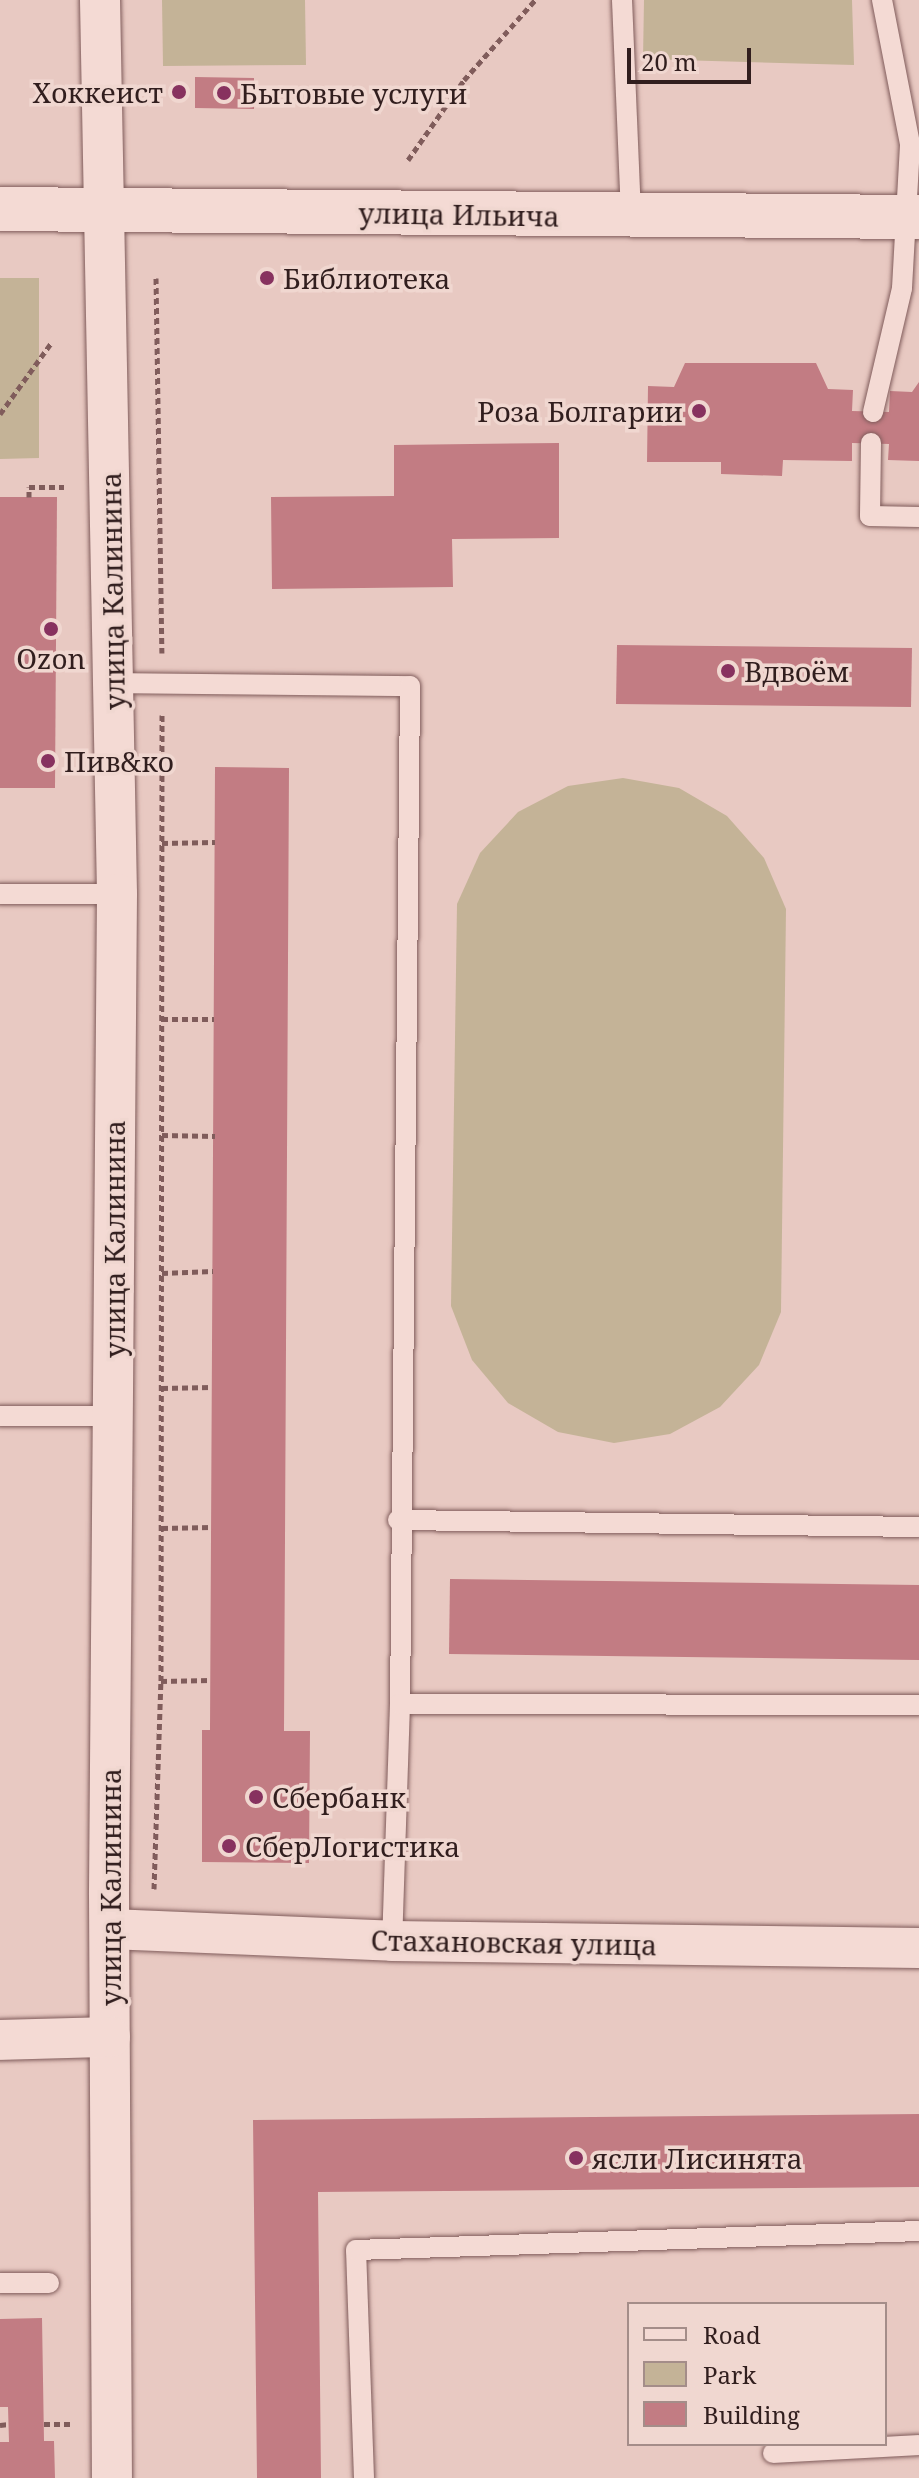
<!DOCTYPE html>
<html>
<head>
<meta charset="utf-8">
<style>
  body { margin:0 }
  #map { position:relative; width:919px; height:2478px; overflow:hidden; background:#e8c9c2; font-family:"Noto Serif",serif }
  div>[style] { position:absolute }
  .green>* { inset:0; background:#c4b397 }
  .building>* { inset:0; background:#c27c83 }
  .path>* { height:5px; margin-top:-2.5px; transform-origin:0; background:repeating-linear-gradient(90deg,#805c5b 0 6px,transparent 0 10px) }
  .roads { filter:drop-shadow(0 0 2px #805c5b) drop-shadow(0 0 2px #805c5b) }
  .service>* { height:20px; margin:-10px; padding:0 10px; transform-origin:10px; border-radius:10px; background:#f4dad4 }
  .minor>* { height:40px; margin:-20px; padding:0 20px; transform-origin:20px; border-radius:20px; background:#f4dad4 }
  .tertiary>* { height:44px; margin:-22px; padding:0 22px; transform-origin:22px; border-radius:22px; background:#f4dad4 }
  .dots>* { width:22px; height:22px; translate:-50% -50%; box-sizing:border-box; border:4px solid #f0d7d0; border-radius:50% }
  span { translate:-50% -50%; white-space:nowrap; text-align:center; line-height:1.15; -webkit-text-stroke:7px #f0d7d0; paint-order:stroke }
  .poi-label { font-size:28px; color:#311e1e }
  .right { translate:-100% -50%; text-align:right }
  .left { translate:0 -50%; text-align:left }
  .street-label { font-size:28px; color:#311e1e }
  .legend { position:absolute; left:627px; top:2302px; width:260px; height:144px; box-sizing:border-box; background:#f0d7d0; border:2px solid #a48d89; margin:0; padding:10px 14px; list-style:none; font-size:24px; color:#311e1e }
  .legend li { display:flex; align-items:center; gap:16px; height:40px }
  .legend b { width:40px; border:2px solid #a48d89 }
  .scale { position:absolute; left:627px; top:48px; width:124px; height:36px; box-sizing:border-box; border:4px solid #311e1e; border-top:0; padding-left:10px; font-size:24px; line-height:28px; white-space:nowrap; color:#311e1e; -webkit-text-stroke:6px #f0d7d0; paint-order:stroke }
</style>
</head>
<body>
<div id="map">
  <div class="green">
    <div style="clip-path:polygon(162px 0,305px 0,306px 65px,163px 66px)"></div>
    <div style="clip-path:polygon(644px 0,852px 0,854px 65px,643px 59px)"></div>
    <div style="clip-path:polygon(0 278px,39px 278px,39px 458px,0 459px)"></div>
    <div style="clip-path:polygon(623px 778px,679px 788px,727px 816px,764px 858px,786px 909px,781px 1312px,759px 1365px,720px 1407px,670px 1434px,614px 1443px,558px 1432px,508px 1403px,472px 1360px,451px 1306px,457px 904px,480px 853px,518px 812px,568px 786px)"></div>
  </div>
  <div class="building">
    <div style="clip-path:polygon(195px 77px,254px 78px,254px 109px,195px 108px)"></div>
    <div style="clip-path:polygon(685px 363px,816px 363px,828px 389px,853px 390px,852px 411px,889px 412px,890px 391px,912px 392px,919px 382px,919px 461px,888px 460px,889px 444px,852px 443px,852px 461px,783px 460px,782px 476px,721px 474px,721px 462px,647px 462px,648px 386px,674px 387px)"></div>
    <div style="clip-path:polygon(559px 443px,559px 538px,452px 539px,453px 587px,272px 589px,271px 497px,394px 496px,394px 445px)"></div>
    <div style="clip-path:polygon(0 497px,57px 497px,55px 788px,0 788px)"></div>
    <div style="clip-path:polygon(617px 645px,912px 648px,911px 707px,616px 704px)"></div>
    <div style="clip-path:polygon(215px 767px,289px 768px,284px 1731px,310px 1731px,309px 1863px,202px 1862px,202px 1730px,210px 1730px)"></div>
    <div style="clip-path:polygon(450px 1579px,919px 1585px,919px 1660px,449px 1654px)"></div>
    <div style="clip-path:polygon(919px 2114px,919px 2187px,318px 2192px,321px 2478px,257px 2478px,253px 2120px)"></div>
    <div style="clip-path:polygon(42px 2318px,44px 2441px,54px 2441px,55px 2478px,0 2478px,0 2442px,9px 2442px,8px 2407px,0 2407px,0 2319px)"></div>
  </div>
  <div class="path">
    <div style="left:408px;top:160px;width:98px;rotate:-55deg"></div>
    <div style="left:464px;top:80px;width:107px;rotate:-48.4deg"></div>
    <div style="left:156px;top:278px;width:375px;rotate:89.1deg"></div>
    <div style="left:0;top:414px;width:89px;rotate:-54.2deg"></div>
    <div style="left:29px;top:497px;width:10px;rotate:-90deg"></div>
    <div style="left:29px;top:487px;width:35px"></div>
    <div style="left:162px;top:843px;width:53px;rotate:-1.1deg"></div>
    <div style="left:162px;top:1019px;width:52px"></div>
    <div style="left:162px;top:1135px;width:53px;rotate:1.1deg"></div>
    <div style="left:162px;top:1273px;width:51px;rotate:-2.2deg"></div>
    <div style="left:162px;top:1388px;width:50px;rotate:-1.1deg"></div>
    <div style="left:162px;top:1528px;width:50px;rotate:-1.1deg"></div>
    <div style="left:161px;top:1681px;width:50px;rotate:-1.1deg"></div>
    <div style="left:154px;top:1889px;width:208px;rotate:-88.1deg"></div>
    <div style="left:161px;top:1681px;width:966px;rotate:-89.94deg"></div>
    <div style="left:44px;top:2424px;width:27px"></div>
    <div style="left:0;top:2425px;width:9px;rotate:-6deg"></div>
  </div>
  <div class="roads">
    <div class="service">
      <div style="left:622px;top:0;width:217px;rotate:87.6deg"></div>
      <div style="left:873px;top:412px;width:127px;rotate:-76.8deg"></div>
      <div style="left:902px;top:288px;width:144px;rotate:-86.8deg"></div>
      <div style="left:910px;top:144px;width:147px;rotate:-101deg"></div>
      <div style="left:871px;top:443px;width:73px;rotate:90.8deg"></div>
      <div style="left:870px;top:516px;width:49px;rotate:1.2deg"></div>
      <div style="left:115px;top:683px;width:295px;rotate:0.6deg"></div>
      <div style="left:410px;top:686px;width:1018px;rotate:90.56deg"></div>
      <div style="left:400px;top:1704px;width:237px;rotate:91.9deg"></div>
      <div style="left:0;top:894px;width:117px"></div>
      <div style="left:0;top:1416px;width:112px"></div>
      <div style="left:398px;top:1520px;width:521px;rotate:0.77deg"></div>
      <div style="left:400px;top:1704px;width:519px;rotate:0.11deg"></div>
      <div style="left:0;top:2283px;width:49px"></div>
      <div style="left:773px;top:2453px;width:146px;rotate:-3.1deg"></div>
      <div style="left:364px;top:2478px;width:228px;rotate:-92deg"></div>
      <div style="left:356px;top:2250px;width:563px;rotate:-1.93deg"></div>
    </div>
    <div class="minor">
      <div style="left:100px;top:0;width:894px;rotate:88.91deg"></div>
      <div style="left:117px;top:894px;width:1001px;rotate:90.46deg"></div>
      <div style="left:109px;top:1895px;width:583px;rotate:89.71deg"></div>
      <div style="left:110px;top:1929px;width:282px;rotate:2.4deg"></div>
      <div style="left:392px;top:1941px;width:527px;rotate:0.76deg"></div>
      <div style="left:0;top:2040px;width:110px;rotate:-1.6deg"></div>
    </div>
    <div class="tertiary">
      <div style="left:0;top:209px;width:919px;rotate:0.5deg"></div>
    </div>
  </div>
  <div class="dots">
    <div style="left:179px;top:92px;background:#87325f"></div>
    <div style="left:224px;top:93px;background:#87325f"></div>
    <div style="left:267px;top:278px;background:#87325f"></div>
    <div style="left:699px;top:411px;background:#87325f"></div>
    <div style="left:51px;top:629px;background:#87325f"></div>
    <div style="left:728px;top:671px;background:#87325f"></div>
    <div style="left:48px;top:761px;background:#87325f"></div>
    <div style="left:256px;top:1797px;background:#87325f"></div>
    <div style="left:229px;top:1846px;background:#87325f"></div>
    <div style="left:576px;top:2158px;background:#87325f"></div>
  </div>
  <div class="poi-label">
    <span class="right" style="left:163px;top:92px">Хоккеист</span>
    <span class="left" style="left:240px;top:93px">Бытовые услуги</span>
    <span class="left" style="left:283px;top:278px">Библиотека</span>
    <span class="right" style="left:683px;top:411px">Роза Болгарии</span>
    <span style="left:51px;top:658px">Ozon</span>
    <span class="left" style="left:744px;top:671px">Вдвоём</span>
    <span class="left" style="left:64px;top:761px">Пив&amp;ко</span>
    <span class="left" style="left:272px;top:1797px">Сбербанк</span>
    <span class="left" style="left:245px;top:1846px">СберЛогистика</span>
    <span class="left" style="left:592px;top:2158px">ясли Лисинята</span>
  </div>
  <div class="street-label">
    <span style="left:459px;top:214px;rotate:1deg">улица Ильича</span>
    <span style="left:112px;top:591px;rotate:-91deg">улица Калинина</span>
    <span style="left:114px;top:1239px;rotate:-90deg">улица Калинина</span>
    <span style="left:110px;top:1887px;rotate:-90deg">улица Калинина</span>
    <span style="left:514px;top:1942px;rotate:1deg">Стахановская улица</span>
  </div>
  <ul class="legend">
  <li><b style="height:10px;background:#f4dad4"></b>Road</li>
  <li><b style="height:22px;background:#c4b397"></b>Park</li>
  <li><b style="height:22px;background:#c27c83"></b>Building</li>
  </ul>
  <div class="scale">20 m</div>
</div>
</body>
</html>
